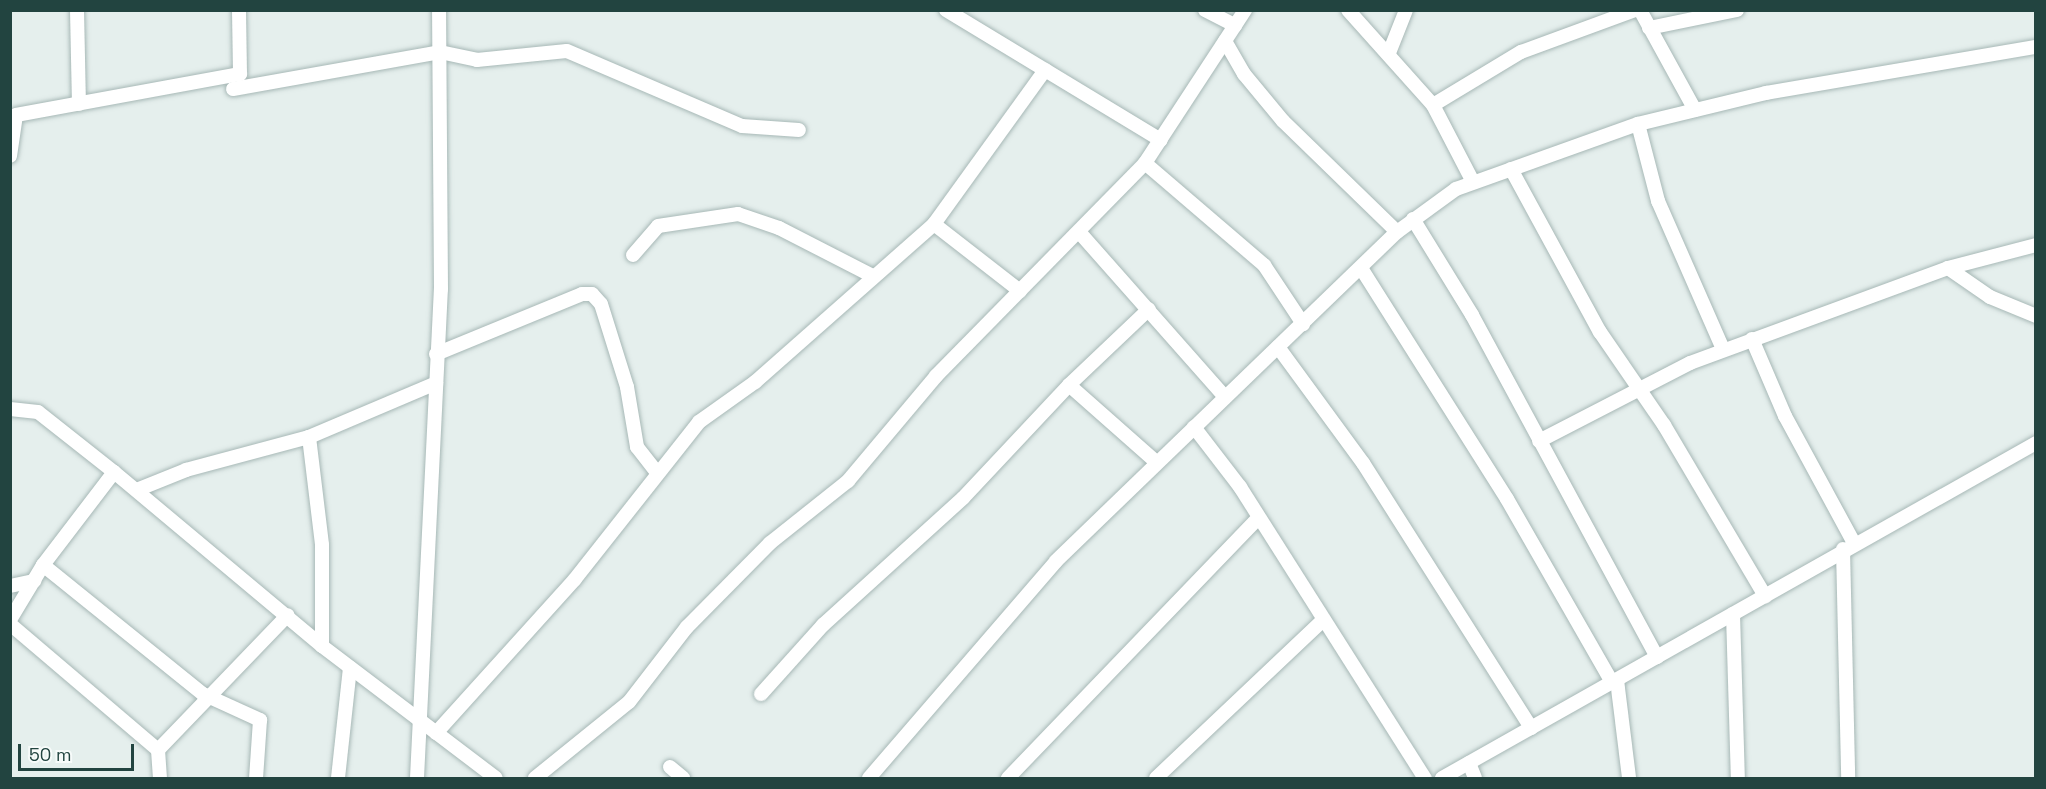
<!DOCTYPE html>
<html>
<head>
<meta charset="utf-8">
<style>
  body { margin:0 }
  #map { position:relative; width:2046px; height:789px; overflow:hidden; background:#e5efed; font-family:"Space Grotesk",sans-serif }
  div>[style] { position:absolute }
  .roads { filter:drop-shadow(0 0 2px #a7b8b6) drop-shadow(0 0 2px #a7b8b6) }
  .street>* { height:14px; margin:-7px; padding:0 7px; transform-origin:7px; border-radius:7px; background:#fff }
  span { translate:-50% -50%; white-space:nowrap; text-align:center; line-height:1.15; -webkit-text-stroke:6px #f7fbfa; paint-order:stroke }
  .frame { position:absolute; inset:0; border:12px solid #224440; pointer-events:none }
  .scale { position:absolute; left:18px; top:744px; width:116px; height:27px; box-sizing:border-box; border:3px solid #224440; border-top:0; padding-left:8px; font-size:18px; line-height:21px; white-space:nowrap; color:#224440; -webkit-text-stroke:4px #f7fbfa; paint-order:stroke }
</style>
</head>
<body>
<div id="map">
  <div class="roads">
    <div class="street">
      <div style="left:77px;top:10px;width:94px;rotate:88.8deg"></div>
      <div style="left:946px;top:10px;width:251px;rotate:31.2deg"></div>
      <div style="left:1205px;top:10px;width:34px;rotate:27deg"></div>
      <div style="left:1348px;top:10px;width:127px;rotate:48.2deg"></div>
      <div style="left:1433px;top:105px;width:85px;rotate:62.5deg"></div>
      <div style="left:1640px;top:10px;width:114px;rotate:61.2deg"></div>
      <div style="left:1649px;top:28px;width:90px;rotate:-11.6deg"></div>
      <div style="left:1225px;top:41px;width:38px;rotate:60deg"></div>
      <div style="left:1244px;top:74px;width:61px;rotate:50.3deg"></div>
      <div style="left:1283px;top:121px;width:159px;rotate:44.2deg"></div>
      <div style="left:1389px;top:53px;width:46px;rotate:-68.4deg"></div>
      <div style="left:233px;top:89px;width:210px;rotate:-10.1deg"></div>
      <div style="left:440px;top:52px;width:38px;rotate:12deg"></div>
      <div style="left:477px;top:60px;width:90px;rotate:-5.7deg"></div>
      <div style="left:567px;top:51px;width:190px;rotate:23.2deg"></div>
      <div style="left:742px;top:126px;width:57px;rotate:4deg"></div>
      <div style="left:1433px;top:105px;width:103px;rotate:-31.1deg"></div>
      <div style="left:1521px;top:52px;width:121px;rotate:-20.2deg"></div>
      <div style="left:1638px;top:124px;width:80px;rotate:75.4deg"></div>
      <div style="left:1658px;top:201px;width:162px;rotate:66.3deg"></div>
      <div style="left:10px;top:156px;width:41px;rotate:-81.7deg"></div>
      <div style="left:16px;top:115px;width:228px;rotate:-10.4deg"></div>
      <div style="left:240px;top:74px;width:64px;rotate:-90.9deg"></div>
      <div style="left:1145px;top:163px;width:157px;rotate:40.6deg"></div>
      <div style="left:1264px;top:265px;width:71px;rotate:56.5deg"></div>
      <div style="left:1511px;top:169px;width:186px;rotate:61.4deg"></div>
      <div style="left:1600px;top:332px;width:113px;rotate:55.5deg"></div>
      <div style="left:1664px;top:425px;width:199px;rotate:59.4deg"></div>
      <div style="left:1413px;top:219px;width:113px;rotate:58.4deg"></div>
      <div style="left:1472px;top:315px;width:389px;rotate:61.6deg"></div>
      <div style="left:934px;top:224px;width:109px;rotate:37.9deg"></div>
      <div style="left:1080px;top:233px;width:219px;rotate:48.5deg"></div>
      <div style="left:633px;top:255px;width:38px;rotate:-49deg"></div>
      <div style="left:658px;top:226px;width:81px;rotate:-8.5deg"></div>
      <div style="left:738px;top:214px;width:43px;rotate:18.9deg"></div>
      <div style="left:779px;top:228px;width:103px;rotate:27.1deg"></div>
      <div style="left:1361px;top:268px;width:273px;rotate:57.7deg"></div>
      <div style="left:1507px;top:499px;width:211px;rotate:60.2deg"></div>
      <div style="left:1948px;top:268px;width:91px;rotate:-14.6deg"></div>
      <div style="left:1752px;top:339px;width:84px;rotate:66.8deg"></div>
      <div style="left:1785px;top:416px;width:145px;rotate:61.5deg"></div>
      <div style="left:1278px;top:347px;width:144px;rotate:53.8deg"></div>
      <div style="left:1363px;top:463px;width:314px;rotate:57.6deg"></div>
      <div style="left:436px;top:354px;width:158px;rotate:-22.3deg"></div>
      <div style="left:582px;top:294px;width:10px"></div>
      <div style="left:592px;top:294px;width:13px;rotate:48deg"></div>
      <div style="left:601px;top:304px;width:87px;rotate:72.6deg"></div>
      <div style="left:627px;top:387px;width:61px;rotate:80.5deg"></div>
      <div style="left:637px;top:447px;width:31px;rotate:52deg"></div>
      <div style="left:1069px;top:385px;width:110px;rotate:-43.5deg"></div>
      <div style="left:10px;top:409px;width:28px;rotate:6deg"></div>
      <div style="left:38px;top:412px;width:97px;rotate:38.3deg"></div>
      <div style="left:1194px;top:427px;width:76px;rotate:52.5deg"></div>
      <div style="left:1240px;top:487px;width:345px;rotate:57.6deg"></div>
      <div style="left:309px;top:437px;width:109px;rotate:83.1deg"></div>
      <div style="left:322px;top:545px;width:101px;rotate:90deg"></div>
      <div style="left:1539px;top:441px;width:170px;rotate:-27.3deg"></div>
      <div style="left:1690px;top:363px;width:275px;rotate:-20.2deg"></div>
      <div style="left:1948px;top:268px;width:51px;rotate:34.6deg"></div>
      <div style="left:1990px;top:297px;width:50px;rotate:22.4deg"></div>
      <div style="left:139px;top:489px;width:51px;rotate:-22deg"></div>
      <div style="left:186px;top:470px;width:127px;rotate:-15deg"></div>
      <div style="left:309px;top:437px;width:138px;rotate:-23deg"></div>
      <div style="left:1843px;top:549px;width:229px;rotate:88.7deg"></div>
      <div style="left:43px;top:565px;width:206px;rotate:38.9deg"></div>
      <div style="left:203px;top:694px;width:63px;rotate:24.5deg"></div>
      <div style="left:260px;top:720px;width:58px;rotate:93.9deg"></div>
      <div style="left:10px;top:586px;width:25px;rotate:-12deg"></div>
      <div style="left:1733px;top:614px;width:164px;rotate:88.3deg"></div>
      <div style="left:10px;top:620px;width:64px;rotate:-59deg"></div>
      <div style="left:43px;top:565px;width:117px;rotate:-52.6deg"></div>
      <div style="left:114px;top:472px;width:271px;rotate:39.9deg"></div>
      <div style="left:322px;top:646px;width:218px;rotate:37.2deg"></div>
      <div style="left:10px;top:624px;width:194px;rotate:40.4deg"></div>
      <div style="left:158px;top:750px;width:28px;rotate:86deg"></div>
      <div style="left:1617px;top:680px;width:99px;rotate:83deg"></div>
      <div style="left:761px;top:694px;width:93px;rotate:-48.1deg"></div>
      <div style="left:823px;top:625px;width:189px;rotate:-42.2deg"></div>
      <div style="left:963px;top:498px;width:155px;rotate:-46.8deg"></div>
      <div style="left:1069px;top:385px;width:116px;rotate:41.5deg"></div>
      <div style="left:436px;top:733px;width:207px;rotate:-47.9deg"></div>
      <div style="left:575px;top:579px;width:200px;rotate:-51.7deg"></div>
      <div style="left:699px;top:422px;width:69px;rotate:-35.5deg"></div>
      <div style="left:755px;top:382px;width:239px;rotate:-41.4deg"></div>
      <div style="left:934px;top:224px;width:190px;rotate:-54.2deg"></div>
      <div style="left:158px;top:750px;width:187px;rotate:-46.1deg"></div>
      <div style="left:1469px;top:763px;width:16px;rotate:68deg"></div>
      <div style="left:670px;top:767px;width:17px;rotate:40deg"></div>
      <div style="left:338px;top:778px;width:111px;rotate:-83.8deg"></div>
      <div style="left:417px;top:778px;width:490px;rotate:-87.2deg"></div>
      <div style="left:441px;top:289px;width:279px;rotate:-90.4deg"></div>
      <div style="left:535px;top:778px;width:121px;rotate:-39deg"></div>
      <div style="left:629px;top:702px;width:95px;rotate:-52.3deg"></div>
      <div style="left:687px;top:627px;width:118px;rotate:-45.3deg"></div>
      <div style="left:770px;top:543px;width:100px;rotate:-38.5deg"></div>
      <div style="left:848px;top:481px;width:137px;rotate:-50deg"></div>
      <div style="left:936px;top:376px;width:298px;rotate:-45.5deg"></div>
      <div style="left:1145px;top:163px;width:183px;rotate:-56.8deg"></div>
      <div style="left:869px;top:778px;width:286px;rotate:-49.2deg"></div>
      <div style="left:1056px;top:561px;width:474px;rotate:-44deg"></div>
      <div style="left:1397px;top:232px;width:73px;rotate:-36.1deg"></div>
      <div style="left:1456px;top:189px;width:193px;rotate:-19.7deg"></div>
      <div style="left:1638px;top:124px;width:132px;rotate:-13.6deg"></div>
      <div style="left:1766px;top:93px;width:274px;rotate:-9.7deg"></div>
      <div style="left:1008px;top:778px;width:361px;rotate:-46.1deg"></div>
      <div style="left:1156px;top:778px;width:228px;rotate:-43.4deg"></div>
      <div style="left:1442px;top:778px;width:682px;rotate:-29.42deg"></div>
    </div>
  </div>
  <div class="frame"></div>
  <div class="scale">50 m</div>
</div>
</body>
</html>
